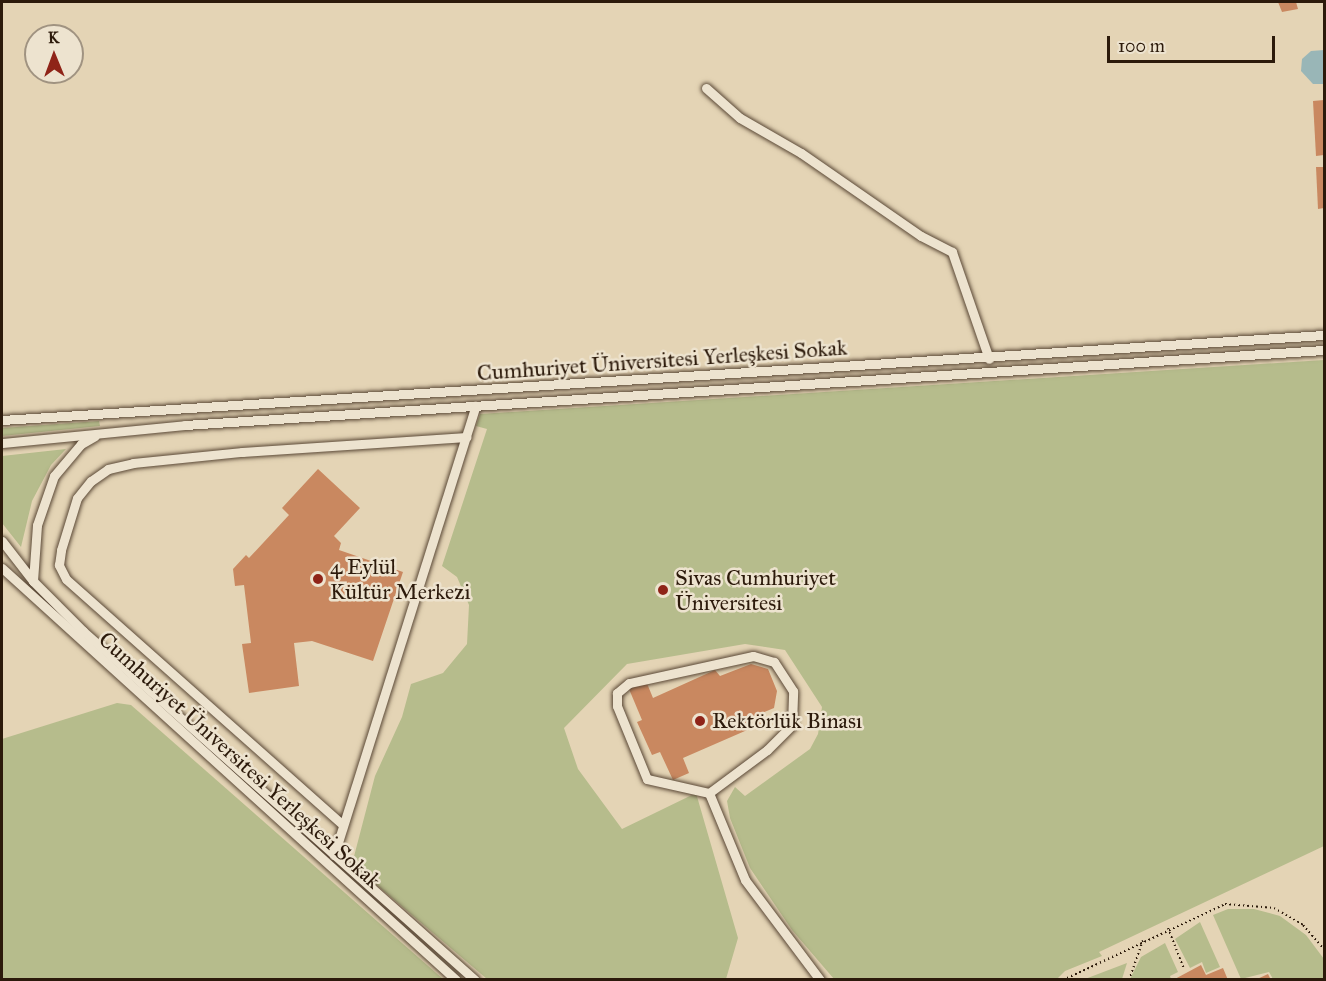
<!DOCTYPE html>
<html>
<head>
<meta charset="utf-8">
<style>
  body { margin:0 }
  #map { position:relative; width:1326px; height:981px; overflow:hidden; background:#e4d4b5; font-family:"IM FELL Great Primer",serif }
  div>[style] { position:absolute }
  .green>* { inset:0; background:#b6bc8c }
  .water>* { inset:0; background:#99b6b7 }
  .building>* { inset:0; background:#c98860 }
  .path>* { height:2px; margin-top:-1px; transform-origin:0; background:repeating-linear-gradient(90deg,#2c1a0b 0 1.5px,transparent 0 4.5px) }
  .roads { filter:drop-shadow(0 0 2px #5a4836) drop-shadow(0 0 2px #5a4836) }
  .street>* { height:9px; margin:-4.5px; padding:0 4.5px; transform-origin:4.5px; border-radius:4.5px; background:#ede3cf }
  .dots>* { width:16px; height:16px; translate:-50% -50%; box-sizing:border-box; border:3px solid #ede3cf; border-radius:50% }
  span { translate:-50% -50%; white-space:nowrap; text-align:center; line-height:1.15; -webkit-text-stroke:5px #ede3cf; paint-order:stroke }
  .street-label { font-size:22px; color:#2c1a0b }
  .poi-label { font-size:22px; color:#2c1a0b }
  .left { translate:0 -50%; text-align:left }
  .frame { position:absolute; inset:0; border:3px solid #2c1a0b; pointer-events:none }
  .north { position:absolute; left:24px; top:24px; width:60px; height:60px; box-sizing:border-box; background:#ede3cf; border:2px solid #a09381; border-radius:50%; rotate:359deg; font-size:16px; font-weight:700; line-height:24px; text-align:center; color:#2c1a0b }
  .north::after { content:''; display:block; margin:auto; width:21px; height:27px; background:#8f2418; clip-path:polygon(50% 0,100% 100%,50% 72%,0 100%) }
  .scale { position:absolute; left:1107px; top:36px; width:168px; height:27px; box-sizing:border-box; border:3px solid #2c1a0b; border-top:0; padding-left:8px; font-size:18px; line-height:21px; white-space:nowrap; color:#2c1a0b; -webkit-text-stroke:4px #ede3cf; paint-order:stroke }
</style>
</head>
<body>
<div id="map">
  <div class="green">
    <div style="clip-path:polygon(1324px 360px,1324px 846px,1099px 952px,1102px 956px,1065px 971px,1057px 979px,834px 979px,792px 930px,750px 868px,730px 818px,727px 801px,735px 787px,745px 796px,810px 749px,818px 734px,822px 707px,785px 650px,745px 644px,627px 664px,564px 728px,578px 769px,622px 829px,696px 793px,738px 938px,726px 979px,487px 979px,352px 864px,375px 776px,402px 717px,411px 684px,443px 673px,467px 644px,469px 605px,457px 577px,442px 566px,487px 429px,476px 426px,480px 414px)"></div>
    <div style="clip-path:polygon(99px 421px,100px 426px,2px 436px,2px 428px)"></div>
    <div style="clip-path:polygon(66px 449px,51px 465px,32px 501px,21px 547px,2px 523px,2px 456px)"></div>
    <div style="clip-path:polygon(117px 703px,131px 705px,443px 979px,2px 979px,2px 739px)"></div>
    <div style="clip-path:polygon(1228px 909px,1254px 909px,1280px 916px,1306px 935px,1324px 959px,1324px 979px,1273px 979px,1269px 972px,1241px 979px,1213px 915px)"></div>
    <div style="clip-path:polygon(1200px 922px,1220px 967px,1206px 973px,1202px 962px,1190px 968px,1175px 939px)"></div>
    <div style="clip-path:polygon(1165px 943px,1178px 972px,1170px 976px,1171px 979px,1130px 979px,1141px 957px)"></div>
    <div style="clip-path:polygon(1127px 963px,1122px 979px,1085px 979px)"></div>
  </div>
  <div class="water">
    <div style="clip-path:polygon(1324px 50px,1324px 84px,1313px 84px,1301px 71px,1302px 59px,1311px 51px)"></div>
  </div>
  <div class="building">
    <div style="clip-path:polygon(1278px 2px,1296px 2px,1298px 9px,1282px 12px)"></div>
    <div style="clip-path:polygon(1324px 100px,1324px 155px,1316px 156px,1313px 101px)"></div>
    <div style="clip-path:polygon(1316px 167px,1324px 167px,1324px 208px,1318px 209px)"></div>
    <div style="clip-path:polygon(318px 469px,360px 508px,334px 536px,341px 543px,339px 550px,403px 572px,373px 661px,312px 641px,294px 643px,299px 686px,249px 693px,242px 644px,251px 643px,244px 585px,235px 586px,233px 569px,246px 555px,249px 558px,289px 515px,282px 508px)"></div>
    <div style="clip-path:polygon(751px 664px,768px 669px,777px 691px,774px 708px,757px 715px,761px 724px,683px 758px,689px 773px,673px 780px,660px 752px,652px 755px,637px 722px,642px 720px,629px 689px,646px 681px,653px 698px,715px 670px,720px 676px)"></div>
    <div style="clip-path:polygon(1201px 965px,1206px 975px,1223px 968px,1228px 980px,1173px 980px)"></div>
    <div style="clip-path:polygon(1268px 974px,1271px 980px,1255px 980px)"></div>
  </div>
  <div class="path">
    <div style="left:1168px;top:928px;width:44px;rotate:68.7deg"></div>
    <div style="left:1063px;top:980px;width:179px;rotate:-25.1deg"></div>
    <div style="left:1225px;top:904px;width:49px;rotate:4.7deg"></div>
    <div style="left:1274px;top:908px;width:34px;rotate:30deg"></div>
    <div style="left:1303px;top:925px;width:32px;rotate:49deg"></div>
    <div style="left:1129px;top:980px;width:42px;rotate:-70.7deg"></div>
  </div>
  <div class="roads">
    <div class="street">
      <div style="left:706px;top:88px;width:45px;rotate:41.4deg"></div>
      <div style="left:740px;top:118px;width:70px;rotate:29.8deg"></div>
      <div style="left:801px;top:153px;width:146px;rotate:34.7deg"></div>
      <div style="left:921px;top:236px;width:35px;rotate:27deg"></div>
      <div style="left:952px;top:252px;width:113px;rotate:70.9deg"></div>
      <div style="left:2px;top:420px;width:1325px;rotate:-3.68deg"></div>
      <div style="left:2px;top:443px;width:184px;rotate:-5.6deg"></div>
      <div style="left:185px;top:425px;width:1141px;rotate:-3.77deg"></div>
      <div style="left:2px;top:541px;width:51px;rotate:52.2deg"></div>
      <div style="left:33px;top:581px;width:71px;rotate:45deg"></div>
      <div style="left:83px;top:631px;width:525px;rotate:41.68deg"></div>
      <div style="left:2px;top:568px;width:613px;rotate:42.22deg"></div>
      <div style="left:33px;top:581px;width:56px;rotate:-85.9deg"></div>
      <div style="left:37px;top:525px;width:52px;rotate:-70.9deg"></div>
      <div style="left:54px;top:476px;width:42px;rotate:-49.8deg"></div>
      <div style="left:81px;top:444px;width:16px;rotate:-30deg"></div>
      <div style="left:709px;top:793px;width:72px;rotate:-36.6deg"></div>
      <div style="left:767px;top:750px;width:35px;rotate:-45deg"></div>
      <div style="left:792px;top:725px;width:34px;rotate:-88deg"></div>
      <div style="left:793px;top:691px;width:35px;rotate:-123deg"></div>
      <div style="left:774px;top:662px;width:22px;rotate:-164deg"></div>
      <div style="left:753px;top:656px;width:127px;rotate:167.7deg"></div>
      <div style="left:629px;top:683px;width:16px;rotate:140deg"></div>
      <div style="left:617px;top:693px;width:13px;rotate:90deg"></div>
      <div style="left:617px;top:706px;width:79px;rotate:67.7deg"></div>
      <div style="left:647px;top:779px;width:64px;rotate:12.7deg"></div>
      <div style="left:709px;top:793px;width:94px;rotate:67.5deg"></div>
      <div style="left:745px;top:880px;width:125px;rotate:53.1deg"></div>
      <div style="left:343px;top:825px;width:370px;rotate:-138.4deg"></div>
      <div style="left:66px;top:579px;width:16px;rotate:-117deg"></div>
      <div style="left:59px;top:565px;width:15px;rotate:-82deg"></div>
      <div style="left:61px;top:550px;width:54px;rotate:-72.9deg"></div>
      <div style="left:77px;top:498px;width:22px;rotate:-51deg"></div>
      <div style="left:91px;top:481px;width:21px;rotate:-35deg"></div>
      <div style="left:108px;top:469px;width:26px;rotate:-13deg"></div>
      <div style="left:133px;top:463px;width:110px;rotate:-5.8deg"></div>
      <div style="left:242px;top:452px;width:225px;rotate:-3.8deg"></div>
      <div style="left:334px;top:855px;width:471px;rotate:-72.5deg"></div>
    </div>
  </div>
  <div class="dots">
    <div style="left:318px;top:579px;background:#8f2418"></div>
    <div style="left:663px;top:590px;background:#8f2418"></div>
    <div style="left:700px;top:721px;background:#8f2418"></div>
  </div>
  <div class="street-label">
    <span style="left:662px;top:360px;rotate:-4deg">Cumhuriyet Üniversitesi Yerleşkesi Sokak</span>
    <span style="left:240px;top:760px;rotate:42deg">Cumhuriyet Üniversitesi Yerleşkesi Sokak</span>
  </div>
  <div class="poi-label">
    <span class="left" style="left:330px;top:579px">4 Eylül<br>Kültür Merkezi</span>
    <span class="left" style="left:675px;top:590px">Sivas Cumhuriyet<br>Üniversitesi</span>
    <span class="left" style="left:712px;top:721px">Rektörlük Binası</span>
  </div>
  <div class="frame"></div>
  <div class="north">K</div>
  <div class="scale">100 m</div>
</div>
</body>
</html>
